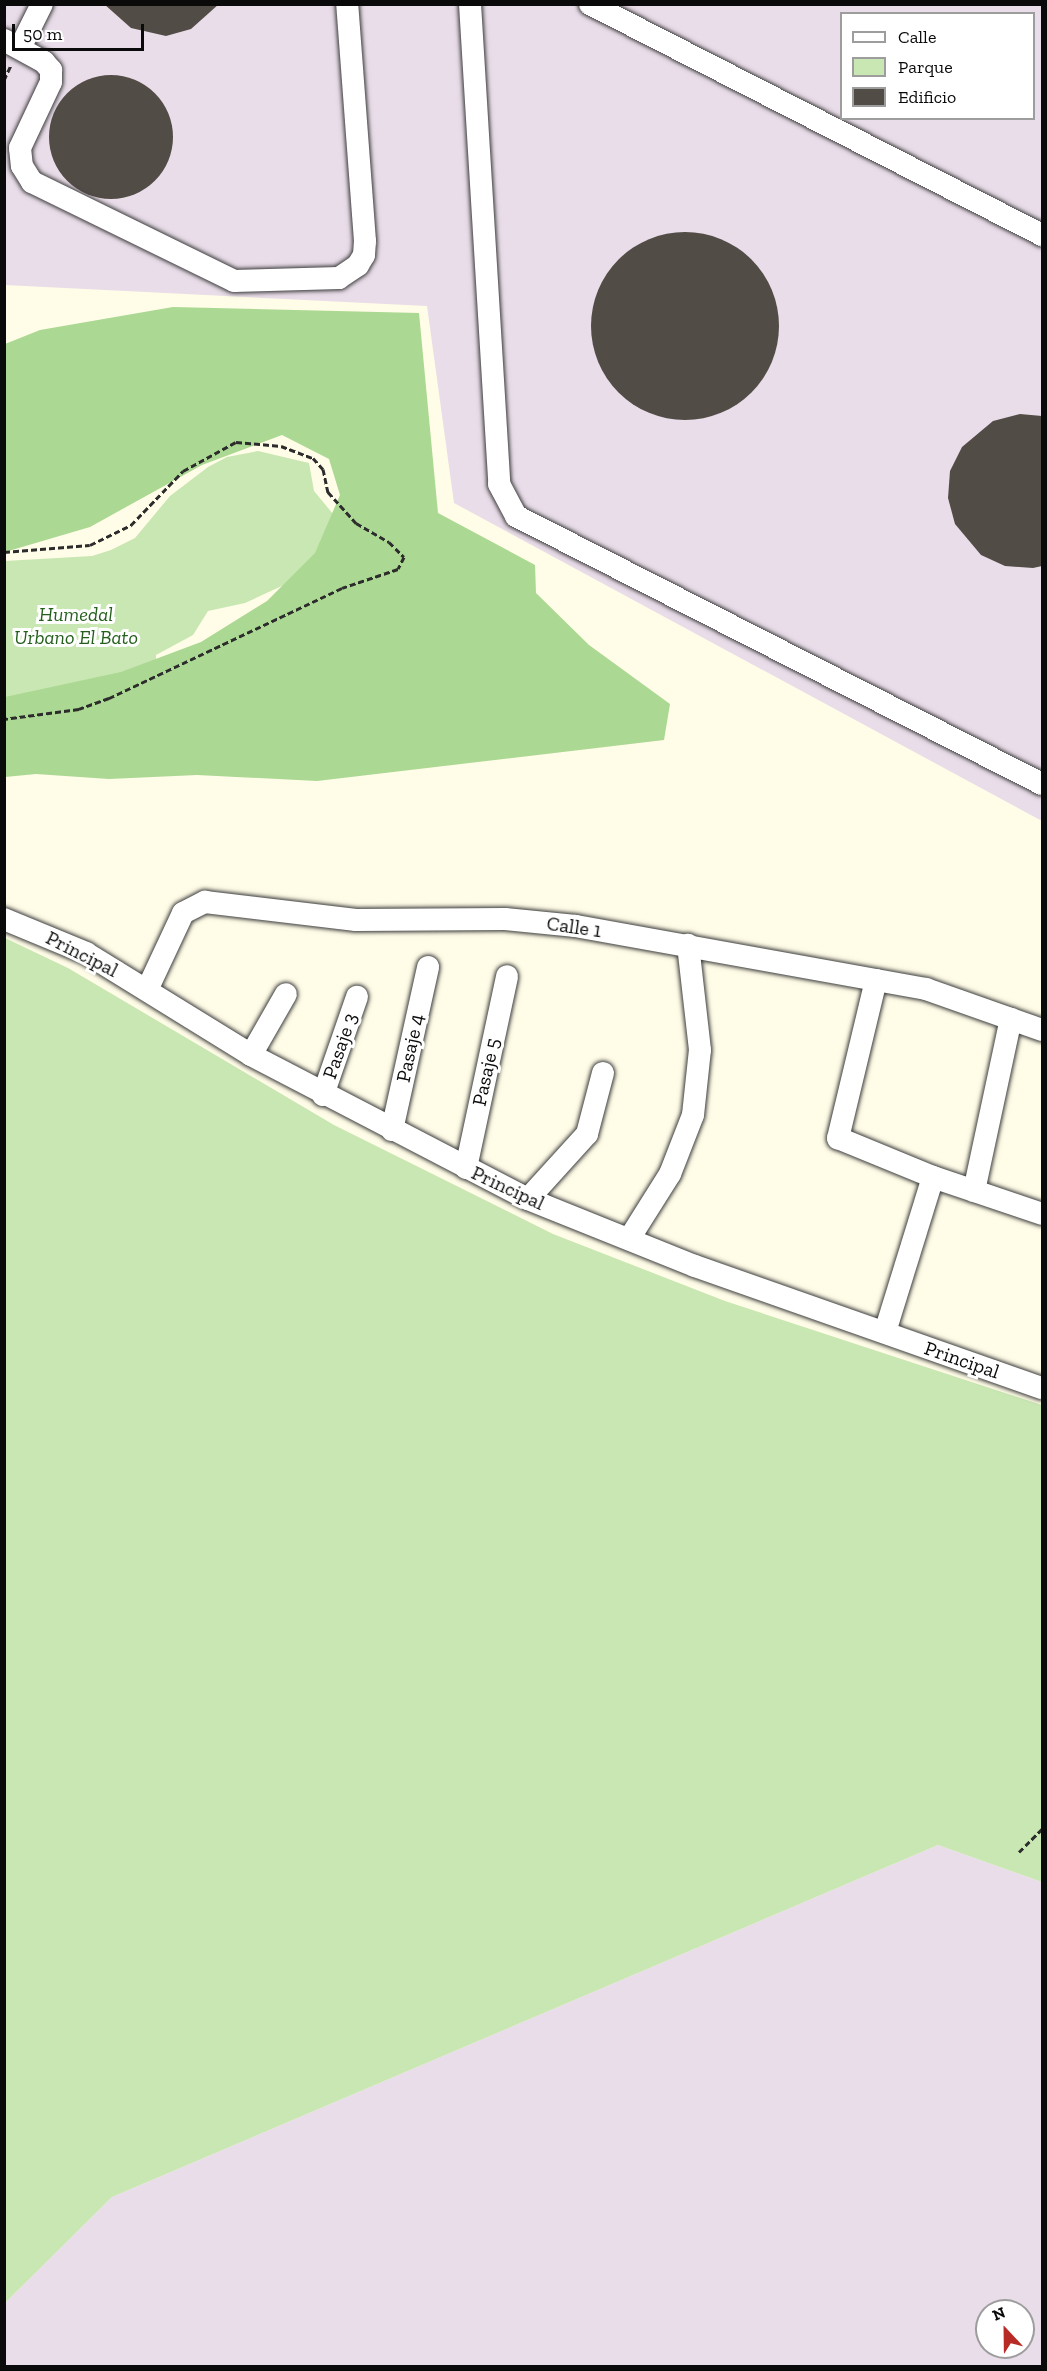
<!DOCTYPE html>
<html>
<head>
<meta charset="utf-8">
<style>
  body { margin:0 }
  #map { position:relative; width:1047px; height:2371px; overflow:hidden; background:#fffce7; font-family:"Zilla Slab",serif }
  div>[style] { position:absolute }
  .industrial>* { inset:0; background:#e9dde9 }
  .green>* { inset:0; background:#c9e7b2 }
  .forest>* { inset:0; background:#abd892 }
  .building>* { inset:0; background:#524c46 }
  .round { border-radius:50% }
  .path>* { height:3px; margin-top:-1.5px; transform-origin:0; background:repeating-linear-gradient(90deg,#2c2c2c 0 6px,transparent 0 9px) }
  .roads { filter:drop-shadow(0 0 2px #3d3d3d) drop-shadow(0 0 2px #3d3d3d) }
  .minor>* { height:22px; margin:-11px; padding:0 11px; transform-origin:11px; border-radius:11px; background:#fff }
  span { translate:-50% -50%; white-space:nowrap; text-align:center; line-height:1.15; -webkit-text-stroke:6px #fff; paint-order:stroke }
  .park-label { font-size:20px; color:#24601c; font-style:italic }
  .street-label { font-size:20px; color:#0a0a0a }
  .frame { position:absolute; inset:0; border:6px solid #0a0a0a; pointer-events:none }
  .legend { position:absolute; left:840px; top:12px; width:195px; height:108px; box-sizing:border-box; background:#fff; border:2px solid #9d9d9d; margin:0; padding:8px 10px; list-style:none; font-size:18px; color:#0a0a0a }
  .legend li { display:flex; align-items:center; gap:12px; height:30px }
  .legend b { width:30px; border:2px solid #9d9d9d }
  .north { position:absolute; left:975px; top:2299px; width:60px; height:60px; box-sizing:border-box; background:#fff; border:2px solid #9d9d9d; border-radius:50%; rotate:338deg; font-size:16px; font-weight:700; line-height:24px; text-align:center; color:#0a0a0a }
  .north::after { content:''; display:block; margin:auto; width:21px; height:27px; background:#b72a25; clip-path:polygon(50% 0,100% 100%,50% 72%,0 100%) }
  .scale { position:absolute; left:12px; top:24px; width:132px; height:27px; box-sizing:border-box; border:3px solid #0a0a0a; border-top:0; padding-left:8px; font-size:18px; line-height:21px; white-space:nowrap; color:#0a0a0a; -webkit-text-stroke:4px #fff; paint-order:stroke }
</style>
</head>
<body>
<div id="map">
  <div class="industrial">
    <div style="clip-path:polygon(evenodd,4px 5px,1042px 5px,1042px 821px,454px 503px,427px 306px,5px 285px,4px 5px,842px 14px,1034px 14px,1034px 118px,842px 118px,842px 14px)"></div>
    <div style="clip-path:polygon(evenodd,938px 1845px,1042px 1882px,1042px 2366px,5px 2366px,5px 2303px,112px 2197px,938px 1845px,987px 2311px,1023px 2311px,1023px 2347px,987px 2347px,987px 2311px)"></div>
  </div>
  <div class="green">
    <div style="clip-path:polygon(258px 451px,309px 463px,314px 491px,343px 526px,284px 585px,245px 603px,208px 611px,193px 635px,156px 655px,156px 668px,5px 709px,5px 561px,92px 556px,111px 550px,135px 538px,170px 496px,208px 467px,227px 457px)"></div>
    <div style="clip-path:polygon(5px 938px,68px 968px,334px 1125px,553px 1234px,725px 1301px,1042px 1405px,1042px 1882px,938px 1845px,112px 2197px,5px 2303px)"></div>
  </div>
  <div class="forest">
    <div style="clip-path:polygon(173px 307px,419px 313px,438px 513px,535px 565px,536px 593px,589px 645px,670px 704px,664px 740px,317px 781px,197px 775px,109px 779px,36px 774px,5px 777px,5px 697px,121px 672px,201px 642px,267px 601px,315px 553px,340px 495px,329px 459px,282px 435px,202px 465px,90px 527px,5px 552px,5px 344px,40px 330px)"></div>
  </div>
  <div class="building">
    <div style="clip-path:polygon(104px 4px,219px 4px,191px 29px,166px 36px,131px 28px)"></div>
    <div class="round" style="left:49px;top:75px;width:124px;height:124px"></div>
    <div class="round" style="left:591px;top:232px;width:188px;height:188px"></div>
    <div style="clip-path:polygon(1020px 414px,1042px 416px,1042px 566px,1033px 568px,1005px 566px,981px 555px,955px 524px,948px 498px,950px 471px,962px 447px,993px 421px)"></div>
  </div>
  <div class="path">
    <div style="left:4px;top:80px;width:17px;rotate:-65deg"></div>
    <div style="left:4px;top:552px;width:86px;rotate:-4.7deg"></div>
    <div style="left:90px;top:545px;width:46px;rotate:-26deg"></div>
    <div style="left:131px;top:525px;width:75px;rotate:-46.1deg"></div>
    <div style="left:183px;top:471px;width:60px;rotate:-28.7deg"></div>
    <div style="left:236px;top:442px;width:45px;rotate:5.1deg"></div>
    <div style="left:281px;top:446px;width:34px;rotate:21deg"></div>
    <div style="left:313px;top:458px;width:15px;rotate:48deg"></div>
    <div style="left:323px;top:469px;width:24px;rotate:78deg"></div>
    <div style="left:328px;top:492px;width:42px;rotate:47.9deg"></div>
    <div style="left:356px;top:523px;width:38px;rotate:30deg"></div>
    <div style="left:389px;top:542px;width:21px;rotate:45deg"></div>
    <div style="left:404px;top:557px;width:13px;rotate:117deg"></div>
    <div style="left:398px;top:569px;width:59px;rotate:161.3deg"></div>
    <div style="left:342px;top:588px;width:258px;rotate:154.7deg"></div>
    <div style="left:109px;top:698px;width:32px;rotate:160deg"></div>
    <div style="left:79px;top:709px;width:76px;rotate:172.4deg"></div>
    <div style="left:1019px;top:1852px;width:33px;rotate:-45deg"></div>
  </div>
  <div class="roads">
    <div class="minor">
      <div style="left:470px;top:4px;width:481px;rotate:86.5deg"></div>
      <div style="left:499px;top:484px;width:36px;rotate:62deg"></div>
      <div style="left:516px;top:516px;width:590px;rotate:27deg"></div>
      <div style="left:590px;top:4px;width:508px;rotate:27.07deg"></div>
      <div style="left:4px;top:40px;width:46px;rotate:28.8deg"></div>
      <div style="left:44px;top:62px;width:11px;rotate:49deg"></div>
      <div style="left:51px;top:70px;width:12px;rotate:90deg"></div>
      <div style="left:51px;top:82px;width:73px;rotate:115.2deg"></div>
      <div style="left:20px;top:148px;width:18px;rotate:84deg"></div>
      <div style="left:22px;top:166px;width:19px;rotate:58deg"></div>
      <div style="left:32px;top:182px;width:225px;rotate:26.1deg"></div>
      <div style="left:234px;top:281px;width:105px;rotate:-1.6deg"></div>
      <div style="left:339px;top:278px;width:23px;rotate:-34deg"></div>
      <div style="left:358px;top:265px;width:12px;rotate:-59deg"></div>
      <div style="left:364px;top:255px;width:14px;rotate:-86deg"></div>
      <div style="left:365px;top:241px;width:238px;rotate:-94.3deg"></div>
      <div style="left:20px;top:48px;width:49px;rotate:-63.4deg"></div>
      <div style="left:4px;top:919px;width:89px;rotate:22.5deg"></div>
      <div style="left:86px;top:953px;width:194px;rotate:31.7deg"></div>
      <div style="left:251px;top:1055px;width:312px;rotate:27.5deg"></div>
      <div style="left:528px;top:1199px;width:180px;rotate:21.9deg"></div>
      <div style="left:695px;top:1266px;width:368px;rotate:19.4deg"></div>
      <div style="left:876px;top:980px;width:163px;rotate:103.5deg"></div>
      <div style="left:838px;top:1138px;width:103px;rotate:22.3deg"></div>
      <div style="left:933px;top:1177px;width:115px;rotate:18.7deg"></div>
      <div style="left:147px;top:990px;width:85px;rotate:-64.9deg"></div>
      <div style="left:183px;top:913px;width:25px;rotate:-27deg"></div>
      <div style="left:205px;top:902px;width:152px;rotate:6.8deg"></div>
      <div style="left:356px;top:920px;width:149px;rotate:-0.4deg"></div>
      <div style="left:505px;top:919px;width:71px;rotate:5.6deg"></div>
      <div style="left:576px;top:926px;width:356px;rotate:10.2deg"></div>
      <div style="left:926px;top:989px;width:123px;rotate:19.5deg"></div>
      <div style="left:251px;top:1055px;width:70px;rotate:-60.2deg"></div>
      <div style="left:323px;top:1095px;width:104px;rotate:-70.9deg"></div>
      <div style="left:392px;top:1130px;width:167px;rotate:-77.5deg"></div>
      <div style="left:466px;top:1168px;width:196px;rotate:-77.9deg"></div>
      <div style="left:974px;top:1191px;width:176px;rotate:-77.9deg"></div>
      <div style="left:528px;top:1199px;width:88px;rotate:-47.8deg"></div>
      <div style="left:587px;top:1134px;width:63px;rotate:-75.3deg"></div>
      <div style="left:629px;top:1239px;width:77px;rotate:-57.8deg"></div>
      <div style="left:670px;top:1174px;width:63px;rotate:-68.7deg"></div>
      <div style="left:693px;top:1115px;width:65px;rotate:-83.9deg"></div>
      <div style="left:700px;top:1050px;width:106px;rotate:-96.5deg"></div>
      <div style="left:885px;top:1332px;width:162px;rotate:-72.8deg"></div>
    </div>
  </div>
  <div class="park-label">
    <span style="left:76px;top:626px">Humedal<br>Urbano El Bato</span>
  </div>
  <div class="street-label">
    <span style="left:574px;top:927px;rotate:8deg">Calle 1</span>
    <span style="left:82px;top:954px;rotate:27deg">Principal</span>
    <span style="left:340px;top:1046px;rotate:-71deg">Pasaje 3</span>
    <span style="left:410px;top:1048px;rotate:-78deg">Pasaje 4</span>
    <span style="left:486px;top:1072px;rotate:-78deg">Pasaje 5</span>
    <span style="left:508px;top:1188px;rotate:25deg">Principal</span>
    <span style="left:962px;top:1360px;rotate:19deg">Principal</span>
  </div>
  <div class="frame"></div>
  <ul class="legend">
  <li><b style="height:8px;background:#fff"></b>Calle</li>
  <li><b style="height:16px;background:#c9e7b2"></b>Parque</li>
  <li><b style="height:16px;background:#524c46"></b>Edificio</li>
  </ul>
  <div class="north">N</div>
  <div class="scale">50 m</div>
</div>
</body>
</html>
